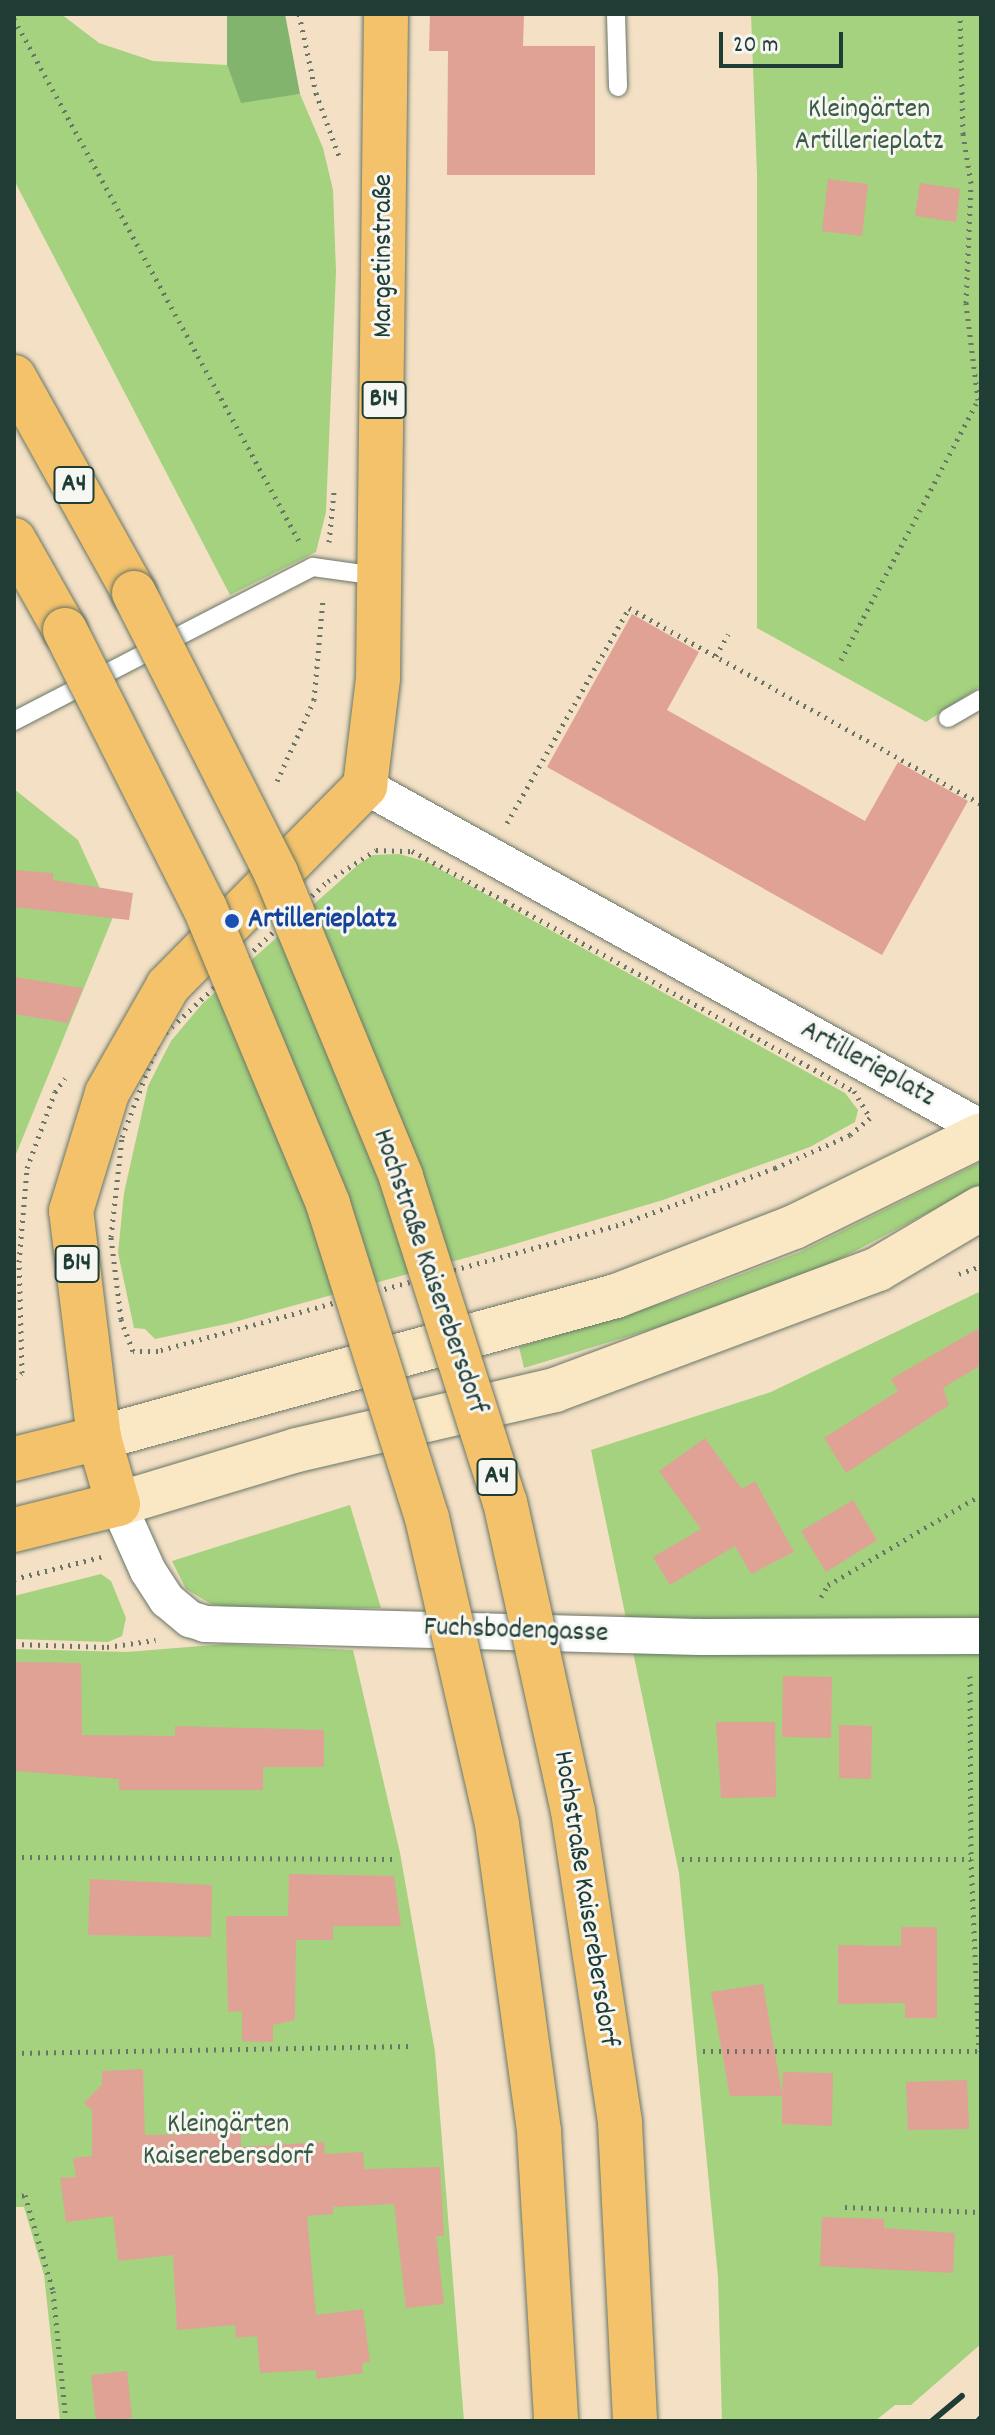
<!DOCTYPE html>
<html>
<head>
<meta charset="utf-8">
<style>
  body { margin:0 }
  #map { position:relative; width:995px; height:2435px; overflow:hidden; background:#f3e0c5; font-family:Dekko,sans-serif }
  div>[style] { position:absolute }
  .green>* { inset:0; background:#a4d27f }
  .forest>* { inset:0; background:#83b46e }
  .building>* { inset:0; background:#e0a295 }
  .path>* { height:5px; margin-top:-2.5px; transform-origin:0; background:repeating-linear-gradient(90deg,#697667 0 2px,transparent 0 8px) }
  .roads { filter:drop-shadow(0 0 2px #697667) drop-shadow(0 0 2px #697667) }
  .lane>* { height:18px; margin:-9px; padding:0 9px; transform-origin:9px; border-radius:9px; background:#fff }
  .street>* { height:36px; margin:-18px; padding:0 18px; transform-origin:18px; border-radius:18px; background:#fff }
  .secondary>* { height:44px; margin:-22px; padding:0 22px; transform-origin:22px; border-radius:22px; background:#fae7c3 }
  .primary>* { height:44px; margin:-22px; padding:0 22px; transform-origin:22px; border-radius:22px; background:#f3c26a }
  .highway>* { height:44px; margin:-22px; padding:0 22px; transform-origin:22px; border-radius:22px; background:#f3c26a }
  .rail>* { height:6px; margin:-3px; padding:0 3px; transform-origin:3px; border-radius:3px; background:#1f3d34 }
  .bridges { filter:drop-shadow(0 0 2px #697667) drop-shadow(0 0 2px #697667) }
  .highway-bridge>* { height:44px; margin:-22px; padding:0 22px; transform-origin:22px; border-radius:22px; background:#f3c26a }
  .dots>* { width:22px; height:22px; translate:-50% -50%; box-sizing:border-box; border:4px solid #f6f6f2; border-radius:50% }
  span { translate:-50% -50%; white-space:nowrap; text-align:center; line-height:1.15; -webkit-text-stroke:6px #f6f6f2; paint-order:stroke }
  .shield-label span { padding:2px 6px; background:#f6f6f2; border:2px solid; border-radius:6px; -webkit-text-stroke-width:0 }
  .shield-label { font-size:26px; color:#1f3d34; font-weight:700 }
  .park-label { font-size:28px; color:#3a5b43 }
  .street-label { font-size:28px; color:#1f3d34 }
  .transit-label { font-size:28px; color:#164399; font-weight:700 }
  .left { translate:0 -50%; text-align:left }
  .frame { position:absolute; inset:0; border:16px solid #1f3d34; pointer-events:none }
  .scale { position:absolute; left:719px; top:32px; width:124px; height:36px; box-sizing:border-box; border:4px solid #1f3d34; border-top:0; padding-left:10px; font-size:24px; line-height:28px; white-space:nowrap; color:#1f3d34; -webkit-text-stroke:6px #f6f6f2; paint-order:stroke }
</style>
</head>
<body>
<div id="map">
  <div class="green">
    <div style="clip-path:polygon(14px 14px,61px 14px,99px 43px,153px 61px,227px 65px,241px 102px,300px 94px,323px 148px,333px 190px,336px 272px,326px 512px,316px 552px,230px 595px,14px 180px)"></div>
    <div style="clip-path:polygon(751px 14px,981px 14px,981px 686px,926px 722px,757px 628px,757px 174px)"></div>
    <div style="clip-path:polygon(14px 789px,78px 840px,113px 917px,14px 1159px)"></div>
    <div style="clip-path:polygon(399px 854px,427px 862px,845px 1093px,858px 1110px,855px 1122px,810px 1147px,663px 1200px,505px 1247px,231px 1323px,155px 1339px,145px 1329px,134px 1328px,118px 1253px,124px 1193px,148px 1086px,171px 1041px,202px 1004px,359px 864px,373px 855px)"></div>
    <div style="clip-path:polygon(981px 1162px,981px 1185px,834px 1262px,715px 1310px,524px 1368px,519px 1347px,681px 1297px,800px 1252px)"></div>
    <div style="clip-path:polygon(981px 1291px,981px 2344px,911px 2405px,895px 2405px,875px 2421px,722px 2421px,718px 2277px,679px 1873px,591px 1450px,771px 1392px)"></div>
    <div style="clip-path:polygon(350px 1505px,381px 1608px,239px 1609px,211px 1604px,186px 1589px,172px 1561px)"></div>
    <div style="clip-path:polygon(101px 1574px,111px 1581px,126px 1618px,122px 1636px,108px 1642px,14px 1639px,14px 1596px)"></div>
    <div style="clip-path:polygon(226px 1644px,353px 1650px,400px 1853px,435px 2052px,464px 2421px,60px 2421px,44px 2275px,24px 2207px,14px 2207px,14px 1649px,127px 1652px)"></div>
  </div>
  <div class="forest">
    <div style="clip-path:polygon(227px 14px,285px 14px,300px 94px,241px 103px,227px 65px)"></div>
  </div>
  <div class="building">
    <div style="clip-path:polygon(430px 14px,524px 15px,523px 46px,595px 46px,595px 175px,447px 175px,448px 51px,429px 51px)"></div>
    <div style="clip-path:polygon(828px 179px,868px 184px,862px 236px,822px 231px)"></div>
    <div style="clip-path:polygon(920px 183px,960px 189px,956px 222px,915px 216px)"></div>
    <div style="clip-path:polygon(632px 614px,699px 652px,667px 710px,865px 821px,898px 762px,968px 801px,882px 955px,547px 767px)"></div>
    <div style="clip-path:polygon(14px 870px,53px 873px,53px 880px,133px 893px,129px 920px,14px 907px)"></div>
    <div style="clip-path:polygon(14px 977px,83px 988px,68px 1023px,14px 1014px)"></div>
    <div style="clip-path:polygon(981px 1327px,981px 1365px,943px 1388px,949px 1405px,846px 1473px,824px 1438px,898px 1391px,891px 1379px)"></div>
    <div style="clip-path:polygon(705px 1438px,742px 1489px,755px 1481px,794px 1552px,751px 1574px,735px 1546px,670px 1585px,653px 1557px,701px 1529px,659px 1471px)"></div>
    <div style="clip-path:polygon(853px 1500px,877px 1540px,826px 1572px,801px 1531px)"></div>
    <div style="clip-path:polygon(14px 1662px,81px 1663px,82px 1735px,175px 1736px,175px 1726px,324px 1730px,324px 1767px,263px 1767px,263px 1790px,119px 1790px,119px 1779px,14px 1771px)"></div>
    <div style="clip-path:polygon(783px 1676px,832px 1677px,831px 1738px,782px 1737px)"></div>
    <div style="clip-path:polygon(716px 1722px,775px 1722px,776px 1797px,721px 1798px)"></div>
    <div style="clip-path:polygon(839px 1725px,872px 1726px,871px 1779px,839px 1778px)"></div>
    <div style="clip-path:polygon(289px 1874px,394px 1876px,401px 1926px,333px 1926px,333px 1940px,296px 1940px,295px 2020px,273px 2025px,273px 2042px,242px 2041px,242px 2011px,228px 2012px,226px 1916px,288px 1916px)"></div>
    <div style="clip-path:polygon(90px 1879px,212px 1885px,211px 1937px,88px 1935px)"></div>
    <div style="clip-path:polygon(901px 1927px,937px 1927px,937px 2018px,905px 2018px,905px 2003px,838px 2004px,838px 1945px,901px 1946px)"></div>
    <div style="clip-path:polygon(763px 1984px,782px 2094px,783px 2072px,833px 2073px,832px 2126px,782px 2124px,782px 2096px,730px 2096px,711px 1992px)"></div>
    <div style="clip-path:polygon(143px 2069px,145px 2135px,241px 2133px,241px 2147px,324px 2142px,325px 2154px,363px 2152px,364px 2169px,440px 2167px,444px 2236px,436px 2236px,444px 2304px,406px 2308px,394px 2204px,333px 2207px,333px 2214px,307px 2216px,316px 2315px,363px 2309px,370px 2362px,362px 2363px,363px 2373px,317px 2379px,316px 2370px,260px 2373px,257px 2336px,236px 2338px,235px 2325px,177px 2330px,173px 2255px,118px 2261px,113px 2216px,66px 2222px,60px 2178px,76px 2177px,73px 2158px,92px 2156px,92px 2110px,84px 2103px,102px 2084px,102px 2071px)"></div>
    <div style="clip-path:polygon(967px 2080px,969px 2129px,908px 2130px,906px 2082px)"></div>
    <div style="clip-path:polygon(822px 2217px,884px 2219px,884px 2228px,955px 2233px,953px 2273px,820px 2266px)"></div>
    <div style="clip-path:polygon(127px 2371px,132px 2418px,96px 2421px,91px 2375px)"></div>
  </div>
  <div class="path">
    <div style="left:299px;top:14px;width:81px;rotate:77.9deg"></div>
    <div style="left:316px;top:93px;width:70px;rotate:70deg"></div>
    <div style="left:14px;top:19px;width:595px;rotate:61.37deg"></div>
    <div style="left:329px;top:542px;width:50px;rotate:-84.3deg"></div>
    <div style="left:716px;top:656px;width:25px;rotate:-61deg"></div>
    <div style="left:841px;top:660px;width:294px;rotate:-62.2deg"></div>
    <div style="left:978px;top:400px;width:98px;rotate:-97.1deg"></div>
    <div style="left:966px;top:303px;width:120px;rotate:-87.6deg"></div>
    <div style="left:971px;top:183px;width:50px;rotate:-99.3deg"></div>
    <div style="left:963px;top:134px;width:120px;rotate:-91.4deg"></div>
    <div style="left:277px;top:781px;width:89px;rotate:-65.4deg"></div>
    <div style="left:314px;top:700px;width:101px;rotate:-84.9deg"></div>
    <div style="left:507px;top:823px;width:247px;rotate:-60.4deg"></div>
    <div style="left:629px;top:608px;width:403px;rotate:29.1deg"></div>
    <div style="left:376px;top:850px;width:36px;rotate:2deg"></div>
    <div style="left:412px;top:851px;width:106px;rotate:28.3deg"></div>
    <div style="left:505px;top:901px;width:397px;rotate:28.6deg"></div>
    <div style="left:854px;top:1091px;width:31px;rotate:59deg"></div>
    <div style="left:870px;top:1118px;width:26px;rotate:140deg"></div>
    <div style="left:850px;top:1135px;width:82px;rotate:156.3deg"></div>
    <div style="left:775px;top:1168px;width:167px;rotate:160deg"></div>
    <div style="left:618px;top:1225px;width:477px;rotate:164.7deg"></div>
    <div style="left:158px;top:1351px;width:25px;rotate:180deg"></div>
    <div style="left:133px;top:1351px;width:34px;rotate:-111deg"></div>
    <div style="left:121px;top:1319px;width:83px;rotate:-97deg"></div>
    <div style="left:111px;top:1237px;width:101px;rotate:-83.7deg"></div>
    <div style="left:122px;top:1137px;width:106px;rotate:-69deg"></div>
    <div style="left:160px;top:1038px;width:230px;rotate:-43.1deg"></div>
    <div style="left:328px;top:881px;width:57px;rotate:-32.9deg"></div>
    <div style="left:959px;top:1274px;width:23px;rotate:-20deg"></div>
    <div style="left:14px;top:1378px;width:9px;rotate:-32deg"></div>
    <div style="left:22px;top:1373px;width:111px;rotate:-91.5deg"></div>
    <div style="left:19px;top:1262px;width:94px;rotate:-85.1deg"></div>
    <div style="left:27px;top:1168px;width:81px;rotate:-69.8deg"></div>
    <div style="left:55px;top:1092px;width:17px;rotate:-54deg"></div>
    <div style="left:14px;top:1579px;width:90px;rotate:-14.2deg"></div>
    <div style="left:821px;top:1597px;width:14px;rotate:-60deg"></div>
    <div style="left:828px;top:1585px;width:178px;rotate:-30.5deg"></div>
    <div style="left:14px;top:1644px;width:93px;rotate:1.8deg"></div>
    <div style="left:107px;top:1647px;width:49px;rotate:-8.1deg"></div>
    <div style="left:970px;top:1676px;width:183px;rotate:89.7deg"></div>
    <div style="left:14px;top:1857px;width:382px;rotate:0.3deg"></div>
    <div style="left:682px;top:1859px;width:289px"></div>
    <div style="left:971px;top:1859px;width:192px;rotate:87.6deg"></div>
    <div style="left:703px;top:2051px;width:277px"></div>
    <div style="left:14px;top:2053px;width:400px;rotate:-1deg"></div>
    <div style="left:14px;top:2197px;width:11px;rotate:-10deg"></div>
    <div style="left:25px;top:2195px;width:100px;rotate:73.7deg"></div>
    <div style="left:53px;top:2291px;width:131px;rotate:84.3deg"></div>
    <div style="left:845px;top:2207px;width:136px;rotate:2.1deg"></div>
  </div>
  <div class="roads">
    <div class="lane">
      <div style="left:616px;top:14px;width:73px;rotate:88.4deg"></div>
      <div style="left:948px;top:718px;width:38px;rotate:-30deg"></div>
      <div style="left:14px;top:721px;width:336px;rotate:-27.3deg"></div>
      <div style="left:313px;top:567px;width:66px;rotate:7.9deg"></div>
    </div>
    <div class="street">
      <div style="left:365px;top:786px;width:705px;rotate:29.04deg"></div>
      <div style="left:118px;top:1504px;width:73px;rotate:65.9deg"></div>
      <div style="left:148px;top:1571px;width:35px;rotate:57deg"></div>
      <div style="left:167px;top:1600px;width:30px;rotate:40deg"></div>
      <div style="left:190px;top:1619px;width:16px;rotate:18deg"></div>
      <div style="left:205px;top:1624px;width:498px;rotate:1.5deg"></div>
      <div style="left:703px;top:1637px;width:278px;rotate:-0.2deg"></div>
    </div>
    <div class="secondary">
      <div style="left:99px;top:1438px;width:536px;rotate:-15.36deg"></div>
      <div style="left:616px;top:1296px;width:191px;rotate:-21.2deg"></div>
      <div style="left:794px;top:1227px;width:208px;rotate:-26.2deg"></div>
      <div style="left:118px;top:1504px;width:187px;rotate:-16.8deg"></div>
      <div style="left:297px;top:1450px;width:265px;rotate:-13.1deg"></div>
      <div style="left:555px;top:1390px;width:345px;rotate:-20.5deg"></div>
      <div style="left:878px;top:1269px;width:120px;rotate:-30.6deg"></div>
    </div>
    <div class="primary">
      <div style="left:14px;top:1459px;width:88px;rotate:-13.9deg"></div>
      <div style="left:14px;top:1530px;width:107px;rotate:-14deg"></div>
      <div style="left:118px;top:1504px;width:69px;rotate:-106.1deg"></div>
      <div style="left:99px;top:1438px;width:229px;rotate:-97deg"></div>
      <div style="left:71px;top:1211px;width:123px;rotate:-73deg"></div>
      <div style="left:107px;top:1093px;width:123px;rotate:-60.3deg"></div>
      <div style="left:168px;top:986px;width:281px;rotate:-45.4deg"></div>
      <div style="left:365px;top:786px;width:109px;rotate:-83.1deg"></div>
      <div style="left:378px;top:678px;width:664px;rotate:-89.31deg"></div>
    </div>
    <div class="highway">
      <div style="left:14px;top:377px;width:247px;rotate:60.9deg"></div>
      <div style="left:14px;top:540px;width:103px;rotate:60.5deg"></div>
    </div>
  </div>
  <div class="rail">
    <div style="left:932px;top:2421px;width:39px;rotate:-40deg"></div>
    <div style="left:978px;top:2421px;width:4px;rotate:-45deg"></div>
  </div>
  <div class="bridges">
    <div class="highway-bridge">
      <div style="left:134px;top:593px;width:314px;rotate:63.1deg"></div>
      <div style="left:276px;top:873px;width:329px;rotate:67.6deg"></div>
      <div style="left:401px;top:1177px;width:341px;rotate:72.3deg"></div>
      <div style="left:505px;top:1502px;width:316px;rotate:77.6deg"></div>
      <div style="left:573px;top:1811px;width:316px;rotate:81.4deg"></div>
      <div style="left:620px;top:2123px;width:298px;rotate:87.1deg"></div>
      <div style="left:65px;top:630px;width:311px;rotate:63.3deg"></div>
      <div style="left:205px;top:908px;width:321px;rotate:67.4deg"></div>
      <div style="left:328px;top:1204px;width:329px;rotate:72.5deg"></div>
      <div style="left:427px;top:1518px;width:314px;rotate:77.1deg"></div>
      <div style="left:497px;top:1824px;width:311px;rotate:82.2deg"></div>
      <div style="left:539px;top:2132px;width:289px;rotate:86.6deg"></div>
    </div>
  </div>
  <div class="dots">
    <div style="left:232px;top:921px;background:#1a4fb4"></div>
  </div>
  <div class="shield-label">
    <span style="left:384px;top:400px">B14</span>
    <span style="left:74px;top:485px">A4</span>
    <span style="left:77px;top:1264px">B14</span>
    <span style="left:497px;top:1477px">A4</span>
  </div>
  <div class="park-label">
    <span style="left:869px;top:127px">Kleingärten<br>Artillerieplatz</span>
    <span style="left:228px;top:2142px">Kleingärten<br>Kaiserebersdorf</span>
  </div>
  <div class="street-label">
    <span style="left:385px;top:256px;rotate:-90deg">Margetinstraße</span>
    <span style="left:867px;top:1065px;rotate:29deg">Artillerieplatz</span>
    <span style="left:428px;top:1272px;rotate:71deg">Hochstraße Kaiserebersdorf</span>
    <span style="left:516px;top:1632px;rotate:2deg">Fuchsbodengasse</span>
    <span style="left:584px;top:1899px;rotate:81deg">Hochstraße Kaiserebersdorf</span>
  </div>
  <div class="transit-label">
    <span class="left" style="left:248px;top:921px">Artillerieplatz</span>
  </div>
  <div class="frame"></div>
  <div class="scale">20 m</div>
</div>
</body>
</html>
